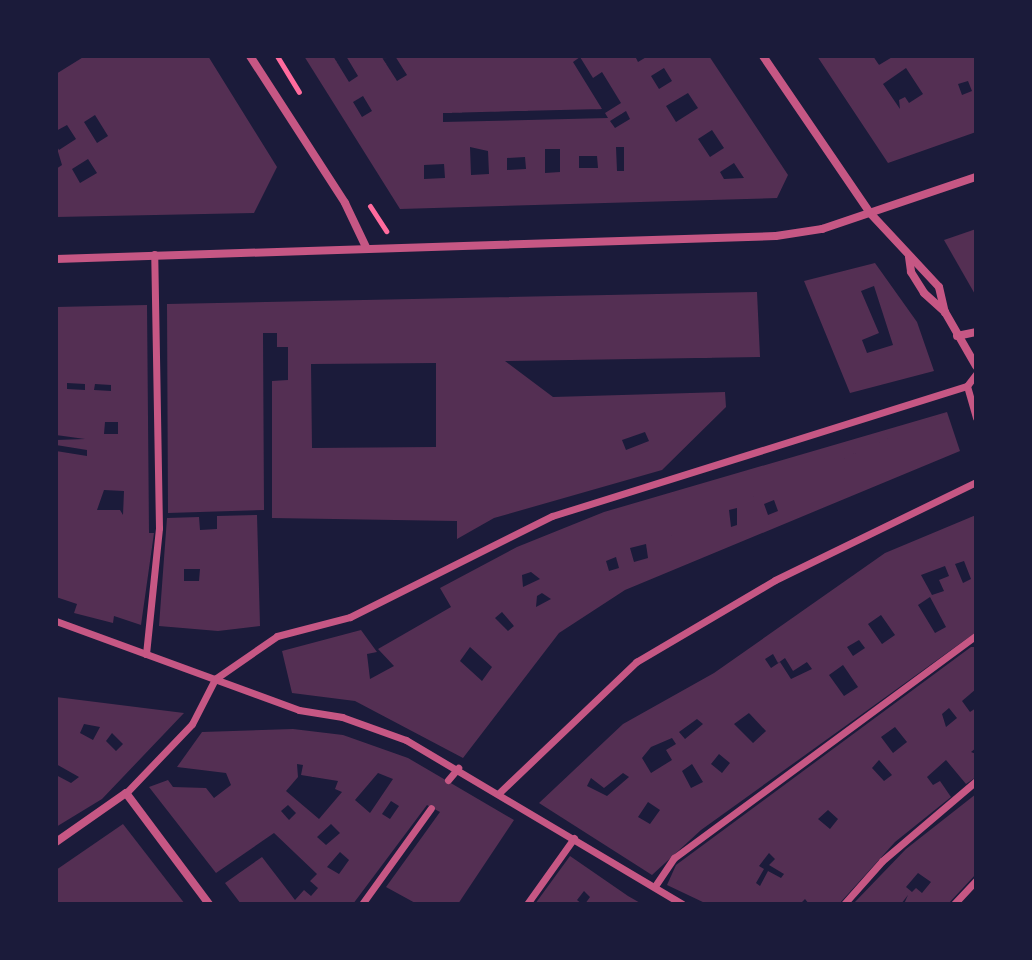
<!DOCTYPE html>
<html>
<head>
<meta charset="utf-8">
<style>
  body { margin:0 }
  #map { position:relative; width:1032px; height:960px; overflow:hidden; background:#1b1b3a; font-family:"Varela Round",sans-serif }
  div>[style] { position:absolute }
  .building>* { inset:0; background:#542f53 }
  .path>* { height:5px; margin:-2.5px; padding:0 2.5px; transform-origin:2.5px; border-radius:2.5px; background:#ff6b9d }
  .pedestrian>* { height:7px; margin:-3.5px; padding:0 3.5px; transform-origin:3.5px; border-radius:3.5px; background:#c65784 }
  .minor>* { height:8px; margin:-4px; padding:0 4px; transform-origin:4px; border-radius:4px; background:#c65784 }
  span { translate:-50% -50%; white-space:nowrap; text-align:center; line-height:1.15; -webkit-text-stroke:7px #1b1b3a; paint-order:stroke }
  .frame { position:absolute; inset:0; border:58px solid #1b1b3a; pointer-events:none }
</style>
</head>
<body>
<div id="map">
  <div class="building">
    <div style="clip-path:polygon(evenodd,85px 56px,208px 56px,277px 167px,254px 213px,56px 217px,56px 169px,62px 165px,56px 145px,59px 150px,76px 139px,67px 125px,56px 131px,56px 74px,85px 56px,95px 115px,108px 136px,97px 143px,84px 122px,95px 115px,85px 56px,88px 159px,97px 173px,80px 183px,72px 169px,88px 159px)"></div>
    <div style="clip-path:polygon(evenodd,304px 56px,333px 56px,349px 82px,358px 76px,346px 56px,381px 56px,397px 81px,407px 75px,395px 56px,635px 56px,638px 62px,648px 56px,709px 56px,788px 175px,777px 198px,400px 209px,304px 56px,580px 57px,593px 78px,602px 72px,621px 103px,605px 113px,608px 118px,443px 122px,443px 113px,602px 109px,573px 62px,580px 57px,304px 56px,664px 68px,672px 81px,659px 89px,651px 76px,664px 68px,304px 56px,688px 93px,698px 108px,676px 122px,666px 106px,688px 93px,304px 56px,363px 96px,372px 111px,362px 117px,353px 102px,363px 96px,304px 56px,626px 111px,630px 119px,615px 128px,610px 121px,626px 111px,304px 56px,712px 130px,724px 148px,710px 157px,698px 139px,712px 130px,304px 56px,470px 147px,488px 151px,489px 174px,471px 175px,470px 147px,304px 56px,616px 147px,624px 147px,624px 171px,617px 171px,616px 147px,304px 56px,545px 149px,560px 149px,560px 172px,545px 173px,545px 149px,304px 56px,579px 156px,597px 156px,598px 168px,579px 168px,579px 156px,304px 56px,525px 157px,526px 169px,507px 170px,507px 158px,525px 157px,304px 56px,734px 163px,744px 178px,724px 179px,720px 172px,734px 163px,304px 56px,444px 164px,445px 178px,424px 179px,424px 165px,444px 164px)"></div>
    <div style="clip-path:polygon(evenodd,817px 56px,873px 56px,879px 65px,894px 56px,976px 56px,976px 132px,888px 163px,817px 56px,906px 68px,923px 94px,909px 103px,905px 97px,899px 100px,900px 109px,883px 84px,906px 68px,817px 56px,968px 81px,972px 91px,962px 95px,958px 84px,968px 81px)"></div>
    <div style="clip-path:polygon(976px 229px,976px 296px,944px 240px)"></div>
    <div style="clip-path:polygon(evenodd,875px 263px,917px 322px,934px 371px,850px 393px,804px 281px,875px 263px,874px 286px,893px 345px,867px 353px,862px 340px,879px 333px,861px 291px,874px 286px)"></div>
    <div style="clip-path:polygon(evenodd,757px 292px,760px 357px,505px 361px,553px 397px,725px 392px,726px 407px,662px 470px,494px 518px,457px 539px,457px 521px,272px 518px,272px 381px,288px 380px,288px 347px,277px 347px,277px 333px,263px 333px,264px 510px,168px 513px,167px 304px,757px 292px,436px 363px,436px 447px,312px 448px,311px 364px,436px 363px,757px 292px,645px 432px,649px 441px,626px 450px,622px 440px,645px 432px)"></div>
    <div style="clip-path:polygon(evenodd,147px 305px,149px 533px,154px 533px,141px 625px,114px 616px,113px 623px,74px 613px,77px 604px,56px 597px,56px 451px,87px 456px,87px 450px,56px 445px,56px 440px,85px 439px,56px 435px,56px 307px,147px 305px,67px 383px,85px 384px,85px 390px,67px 389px,67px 383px,147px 305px,95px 384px,111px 385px,111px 391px,94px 390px,95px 384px,147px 305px,105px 422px,118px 422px,118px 434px,104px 434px,105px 422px,147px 305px,104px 490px,124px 491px,123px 515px,120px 510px,97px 510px,104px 490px)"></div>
    <div style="clip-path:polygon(evenodd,947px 412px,960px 451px,625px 590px,559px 633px,463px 758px,355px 701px,292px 693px,282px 651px,361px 630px,377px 652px,367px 654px,370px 679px,394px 666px,378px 649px,451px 607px,440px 588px,517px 547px,604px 512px,947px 412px,774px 500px,778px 511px,768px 515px,764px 504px,774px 500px,947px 412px,737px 508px,737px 525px,731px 527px,729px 510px,737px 508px,947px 412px,646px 544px,648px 558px,634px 562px,630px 548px,646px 544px,947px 412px,616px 557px,619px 568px,609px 571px,606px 561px,616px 557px,947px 412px,531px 572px,540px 579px,523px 587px,522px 575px,531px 572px,947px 412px,542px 593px,551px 599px,536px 607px,537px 596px,542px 593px,947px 412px,502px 612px,514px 626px,508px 631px,495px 618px,502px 612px,947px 412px,470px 647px,492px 667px,482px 681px,460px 661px,470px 647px)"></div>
    <div style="clip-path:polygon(evenodd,257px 515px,260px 626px,218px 631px,159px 626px,167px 518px,199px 517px,200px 530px,217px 529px,217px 516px,257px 515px,184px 569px,200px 569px,199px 581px,184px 581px,184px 569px)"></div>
    <div style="clip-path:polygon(evenodd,976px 515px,976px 632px,701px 830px,652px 875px,539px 803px,623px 724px,714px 673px,885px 553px,976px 515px,964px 561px,971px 579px,963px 583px,955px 564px,964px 561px,976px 515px,945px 566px,949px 576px,939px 580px,944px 591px,932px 595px,921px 575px,945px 566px,976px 515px,930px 597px,946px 627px,935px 633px,918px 605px,930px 597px,976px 515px,881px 615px,895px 635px,882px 644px,868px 624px,881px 615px,976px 515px,859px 640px,865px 648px,853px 656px,847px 647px,859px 640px,976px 515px,773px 654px,778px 663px,785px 658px,793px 671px,807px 662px,812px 669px,791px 679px,780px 662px,771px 668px,765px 659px,773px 654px,976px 515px,843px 665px,858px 687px,844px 696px,829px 675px,843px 665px,976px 515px,749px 713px,766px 731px,753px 743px,734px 724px,749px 713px,976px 515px,697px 719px,703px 724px,685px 739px,679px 732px,697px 719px,976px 515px,672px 738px,676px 744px,666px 750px,672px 760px,651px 773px,642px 758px,651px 747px,672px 738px,976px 515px,719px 754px,730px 763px,722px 773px,711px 764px,719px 754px,976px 515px,692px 764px,703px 782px,691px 788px,682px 771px,692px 764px,976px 515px,623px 773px,629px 777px,607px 796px,587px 786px,591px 778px,604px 788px,623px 773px,976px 515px,648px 802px,660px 810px,650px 824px,638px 817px,648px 802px)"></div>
    <div style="clip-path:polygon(evenodd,971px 647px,976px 647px,976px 689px,962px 701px,970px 712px,976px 708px,976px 748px,971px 752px,976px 754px,976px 777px,966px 784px,946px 760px,927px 777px,933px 785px,940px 781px,951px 797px,895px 842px,839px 904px,809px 904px,805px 899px,800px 904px,707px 904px,667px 885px,676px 865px,971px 647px,949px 708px,957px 718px,946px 727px,942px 714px,949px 708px,971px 647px,895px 727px,907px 742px,893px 753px,881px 737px,895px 727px,971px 647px,879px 760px,892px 775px,884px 781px,872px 768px,879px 760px,971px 647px,828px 810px,838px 819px,830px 829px,818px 819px,828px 810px,971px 647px,769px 853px,775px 859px,769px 865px,784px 874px,781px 878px,768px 871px,760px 886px,756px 883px,764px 869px,759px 866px,769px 853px)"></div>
    <div style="clip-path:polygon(evenodd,56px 697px,184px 713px,102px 799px,56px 827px,56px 775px,71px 783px,79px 777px,56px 764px,56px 697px,84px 724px,100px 727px,93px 740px,80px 733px,84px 724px,56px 697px,112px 733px,123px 744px,116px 751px,106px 741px,112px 733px)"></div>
    <div style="clip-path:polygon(evenodd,293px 729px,343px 735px,408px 758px,514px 820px,458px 904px,417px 904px,386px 887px,440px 812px,427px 805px,353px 904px,241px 904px,225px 883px,262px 857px,295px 900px,304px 890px,311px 896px,318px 888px,310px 881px,317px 874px,274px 833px,216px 873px,149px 787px,168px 780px,173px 787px,206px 788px,214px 798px,231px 785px,226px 773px,177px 767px,202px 732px,293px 729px,297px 764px,303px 765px,301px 775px,338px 781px,335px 789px,342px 792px,319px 819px,286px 791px,298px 777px,297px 764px,293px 729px,378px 773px,393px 779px,370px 813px,355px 800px,378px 773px,293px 729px,391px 801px,399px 806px,390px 819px,382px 814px,391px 801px,293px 729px,288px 805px,296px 813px,289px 820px,281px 811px,288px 805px,293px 729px,331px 824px,340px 833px,326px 845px,317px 837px,331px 824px,293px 729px,340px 852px,349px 860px,339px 874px,327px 867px,340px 852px)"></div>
    <div style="clip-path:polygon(evenodd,976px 794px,976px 874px,948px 904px,904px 904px,908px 895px,901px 904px,853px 904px,906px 849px,976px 794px,918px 873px,931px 882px,922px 893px,916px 888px,912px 892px,906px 887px,918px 873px)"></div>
    <div style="clip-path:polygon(123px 824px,185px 904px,56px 904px,56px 870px)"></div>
    <div style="clip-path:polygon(570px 856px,628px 896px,642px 904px,585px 904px,590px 897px,584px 891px,577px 900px,582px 904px,535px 904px)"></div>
  </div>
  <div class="path">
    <div style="left:277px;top:56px;width:42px;rotate:58.6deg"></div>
    <div style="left:370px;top:206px;width:30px;rotate:57deg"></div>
  </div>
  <div class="pedestrian">
    <div style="left:976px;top:374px;width:15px;rotate:127deg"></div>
    <div style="left:967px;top:386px;width:33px;rotate:74deg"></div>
    <div style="left:56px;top:621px;width:259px;rotate:20.1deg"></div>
    <div style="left:299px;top:710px;width:44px;rotate:9.2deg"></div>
    <div style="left:342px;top:717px;width:68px;rotate:19.8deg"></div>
    <div style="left:406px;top:740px;width:321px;rotate:30.7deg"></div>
    <div style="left:146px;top:654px;width:127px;rotate:-84.1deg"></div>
    <div style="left:159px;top:528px;width:274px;rotate:-91deg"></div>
    <div style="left:448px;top:780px;width:16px;rotate:-50deg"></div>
    <div style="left:126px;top:793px;width:95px;rotate:-46.3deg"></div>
    <div style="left:192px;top:724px;width:51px;rotate:-62.9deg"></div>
    <div style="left:215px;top:679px;width:75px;rotate:-34.7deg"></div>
    <div style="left:277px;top:636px;width:75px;rotate:-14.6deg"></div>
    <div style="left:350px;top:617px;width:226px;rotate:-26.6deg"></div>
    <div style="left:552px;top:516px;width:435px;rotate:-17.4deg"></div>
    <div style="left:499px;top:793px;width:190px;rotate:-43.7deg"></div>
    <div style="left:636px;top:662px;width:161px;rotate:-30.5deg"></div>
    <div style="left:775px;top:580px;width:224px;rotate:-26deg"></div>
    <div style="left:655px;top:886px;width:34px;rotate:-56deg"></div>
    <div style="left:674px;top:858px;width:375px;rotate:-36.4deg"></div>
    <div style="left:362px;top:904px;width:118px;rotate:-54.3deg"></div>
    <div style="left:527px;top:904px;width:81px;rotate:-54.5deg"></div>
    <div style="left:844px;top:904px;width:57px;rotate:-48.5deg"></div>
    <div style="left:882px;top:861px;width:123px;rotate:-40.4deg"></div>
    <div style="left:954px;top:904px;width:33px;rotate:-47deg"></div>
  </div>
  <div class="minor">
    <div style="left:250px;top:56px;width:175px;rotate:57.1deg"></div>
    <div style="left:345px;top:203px;width:49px;rotate:64.5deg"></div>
    <div style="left:763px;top:56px;width:190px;rotate:55.7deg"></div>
    <div style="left:870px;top:213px;width:101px;rotate:47deg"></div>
    <div style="left:939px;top:287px;width:26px;rotate:77deg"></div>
    <div style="left:945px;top:312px;width:62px;rotate:60.1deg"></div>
    <div style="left:909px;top:257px;width:15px;rotate:82deg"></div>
    <div style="left:911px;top:272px;width:25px;rotate:58deg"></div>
    <div style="left:924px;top:293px;width:28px;rotate:42deg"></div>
    <div style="left:56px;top:259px;width:720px;rotate:-1.83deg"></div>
    <div style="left:776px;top:236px;width:47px;rotate:-8.7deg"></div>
    <div style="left:822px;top:229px;width:163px;rotate:-18.7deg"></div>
    <div style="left:957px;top:336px;width:19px;rotate:-12deg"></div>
    <div style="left:56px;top:842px;width:85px;rotate:-35deg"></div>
    <div style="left:126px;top:793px;width:139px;rotate:53.2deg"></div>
  </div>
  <div class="frame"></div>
</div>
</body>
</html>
